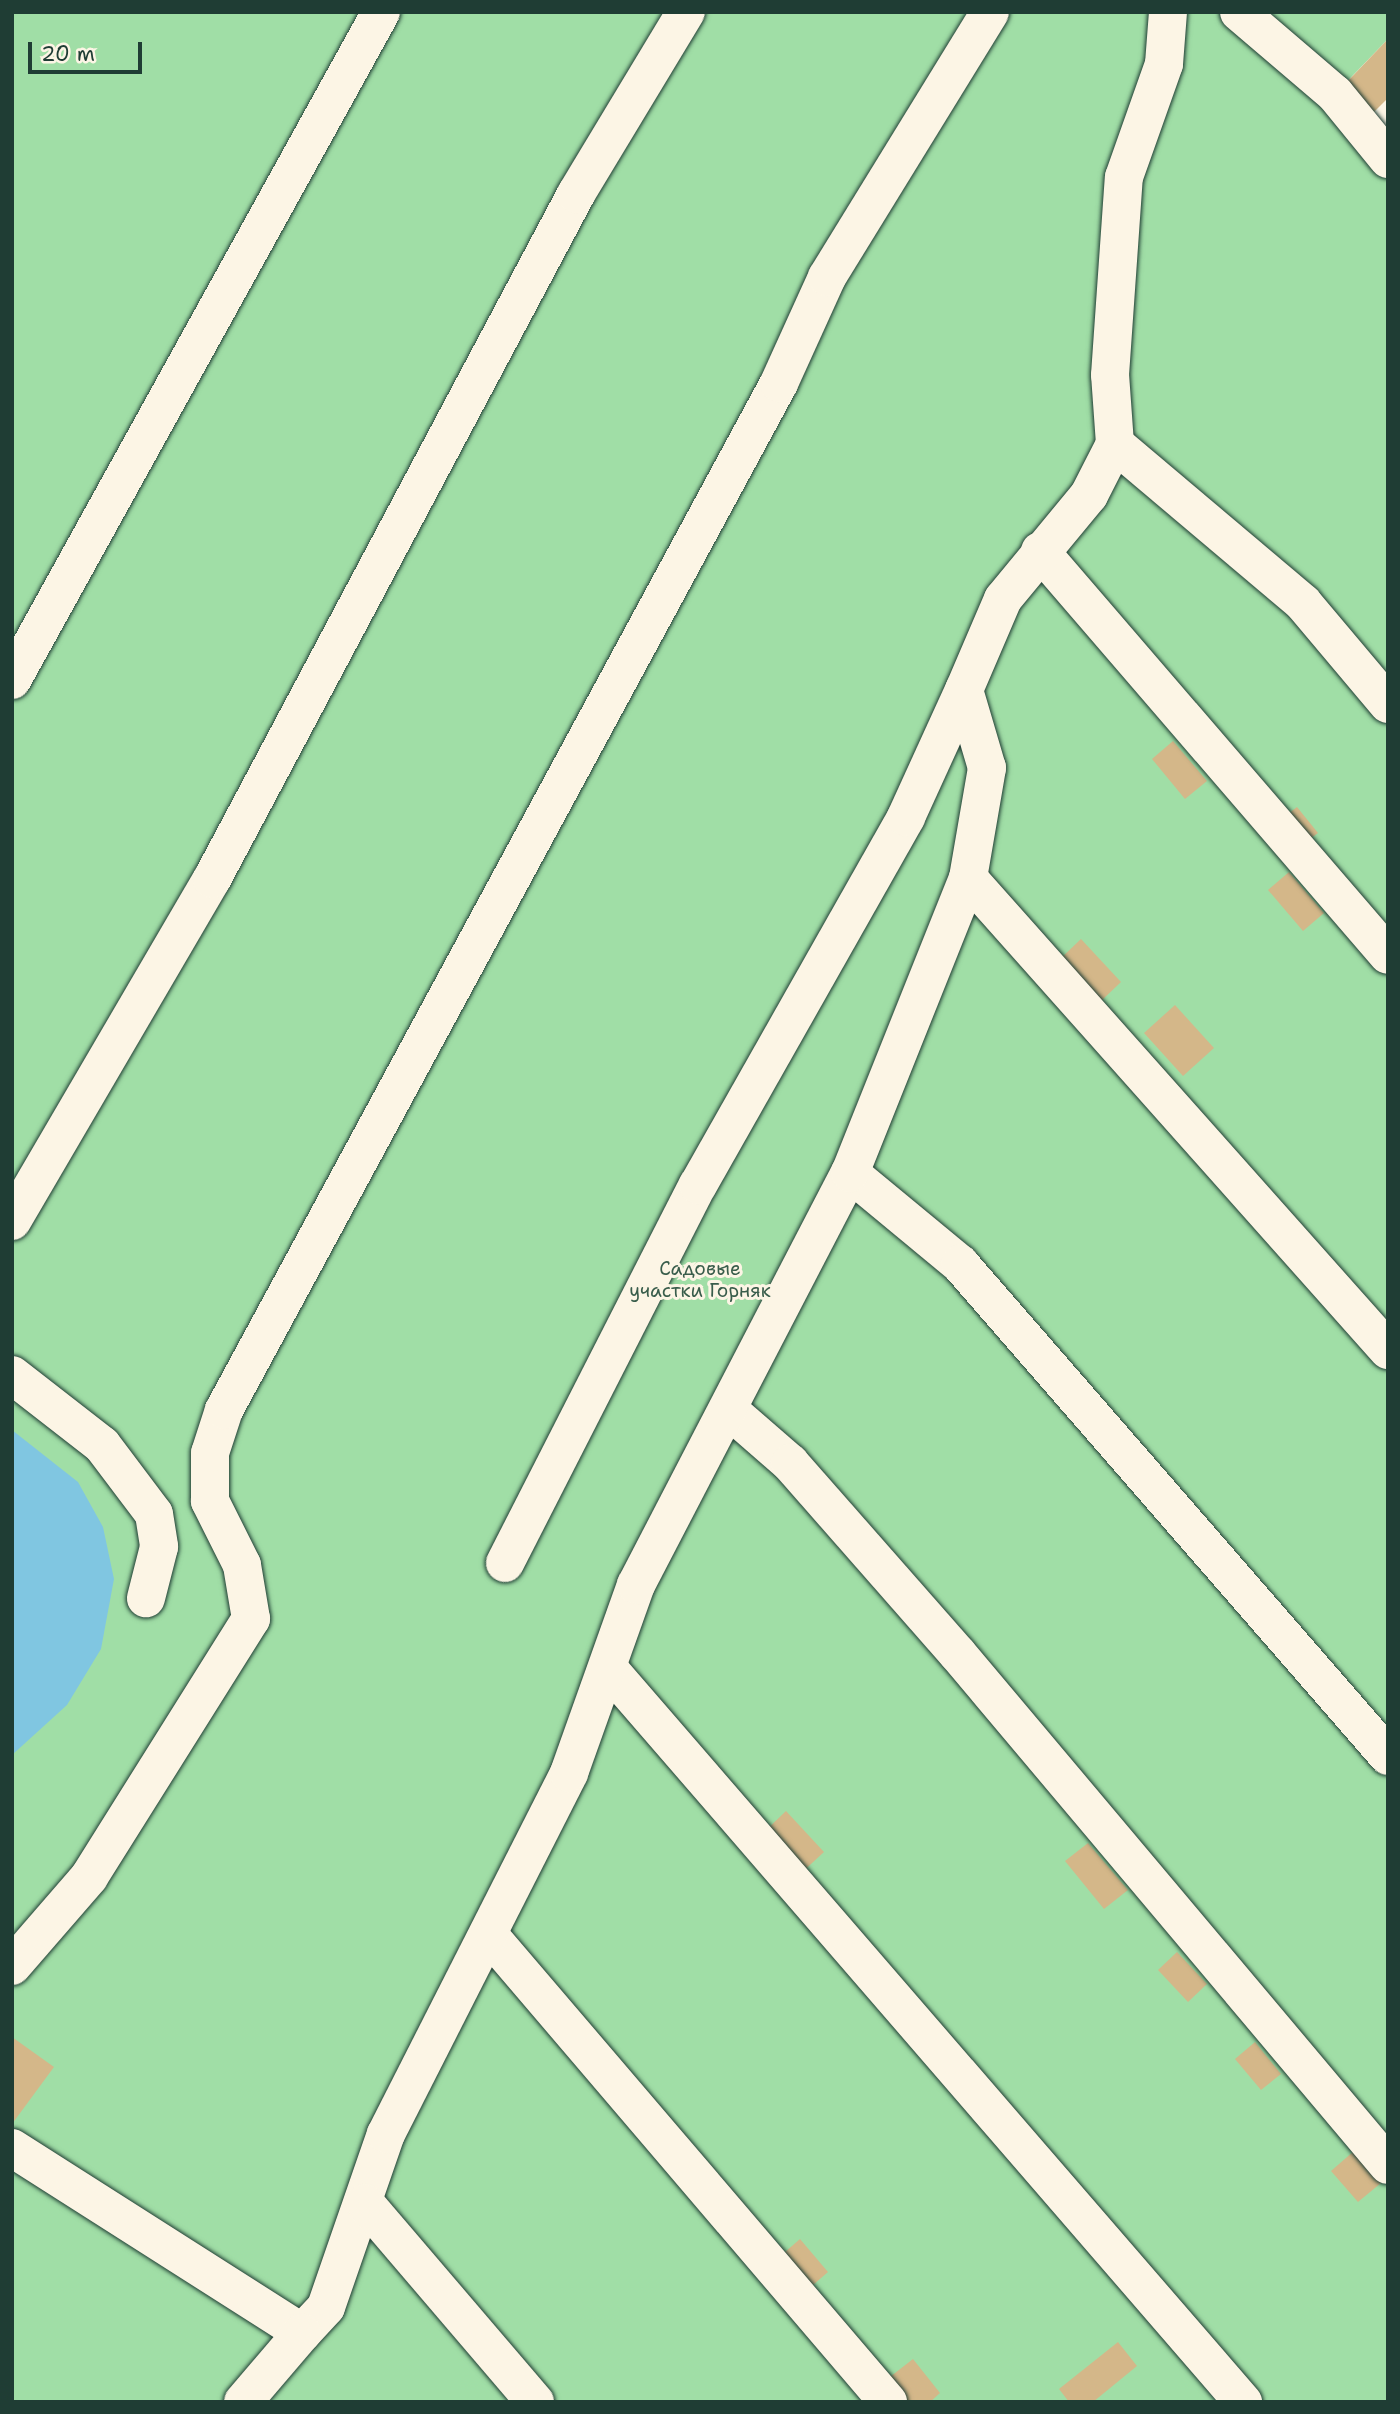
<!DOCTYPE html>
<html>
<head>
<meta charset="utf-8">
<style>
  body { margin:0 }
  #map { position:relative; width:1400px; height:2414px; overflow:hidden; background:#fcf5e5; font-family:"Shantell Sans",sans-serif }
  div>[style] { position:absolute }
  .green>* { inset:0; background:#a0dea6 }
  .water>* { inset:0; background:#80c6e1 }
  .building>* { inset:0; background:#d4b789 }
  .roads { filter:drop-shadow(0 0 2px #1f3d34) drop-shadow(0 0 2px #1f3d34) }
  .minor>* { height:38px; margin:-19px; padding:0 19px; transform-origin:19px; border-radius:19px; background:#fcf5e5 }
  span { translate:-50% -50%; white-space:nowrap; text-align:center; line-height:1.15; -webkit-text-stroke:6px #fcf5e5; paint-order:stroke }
  .park-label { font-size:19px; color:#395d4b }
  .frame { position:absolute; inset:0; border:14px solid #1f3d34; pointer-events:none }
  .scale { position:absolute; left:28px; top:42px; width:114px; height:32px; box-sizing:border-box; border:4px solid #1f3d34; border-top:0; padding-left:9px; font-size:21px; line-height:24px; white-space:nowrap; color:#1f3d34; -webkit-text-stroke:5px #fcf5e5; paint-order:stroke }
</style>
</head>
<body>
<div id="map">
  <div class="green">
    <div style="clip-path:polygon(12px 12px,1388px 12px,1388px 39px,1335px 94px,1388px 159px,1388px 2402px,12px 2402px)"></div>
  </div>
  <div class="water">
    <div style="clip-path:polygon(12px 1430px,78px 1482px,103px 1527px,114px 1579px,101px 1649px,67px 1705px,12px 1755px)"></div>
  </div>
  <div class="building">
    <div style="clip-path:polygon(1388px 39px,1388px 98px,1374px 112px,1345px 84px)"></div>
    <div style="clip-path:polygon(1173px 741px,1207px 781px,1185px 799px,1152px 759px)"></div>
    <div style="clip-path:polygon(1297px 807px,1318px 833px,1301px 846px,1280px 820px)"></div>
    <div style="clip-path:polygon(1289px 872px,1324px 913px,1303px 931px,1268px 890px)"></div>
    <div style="clip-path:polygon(1081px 939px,1121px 982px,1100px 1002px,1059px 960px)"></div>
    <div style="clip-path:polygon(1175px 1005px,1214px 1048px,1183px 1076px,1144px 1033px)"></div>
    <div style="clip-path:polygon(786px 1811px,824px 1852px,798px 1876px,760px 1836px)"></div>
    <div style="clip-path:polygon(1088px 1843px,1128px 1890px,1104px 1909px,1065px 1861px)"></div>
    <div style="clip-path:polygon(1177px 1952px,1207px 1984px,1188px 2002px,1158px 1970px)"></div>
    <div style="clip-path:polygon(12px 2037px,54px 2067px,12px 2124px)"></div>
    <div style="clip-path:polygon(1255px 2042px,1281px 2074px,1261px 2090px,1235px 2059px)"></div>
    <div style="clip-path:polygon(1354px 2151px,1381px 2183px,1358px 2202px,1331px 2171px)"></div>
    <div style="clip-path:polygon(800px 2239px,828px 2272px,805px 2292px,777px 2259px)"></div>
    <div style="clip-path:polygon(1118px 2342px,1137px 2366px,1093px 2402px,1069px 2402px,1059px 2389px)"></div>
    <div style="clip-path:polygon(913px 2359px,940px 2393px,930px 2402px,904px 2402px,886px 2380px)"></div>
  </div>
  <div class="roads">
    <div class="minor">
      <div style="left:1239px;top:12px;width:126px;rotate:40.5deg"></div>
      <div style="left:1335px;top:94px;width:84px;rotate:50.8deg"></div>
      <div style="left:1115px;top:444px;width:246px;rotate:40.2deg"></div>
      <div style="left:1303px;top:603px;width:132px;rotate:49.9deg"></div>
      <div style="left:1040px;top:551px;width:533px;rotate:49.26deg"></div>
      <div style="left:12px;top:680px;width:763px;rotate:-61.08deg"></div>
      <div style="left:968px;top:878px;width:632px;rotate:48.34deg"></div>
      <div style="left:850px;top:1173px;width:143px;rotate:39.6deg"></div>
      <div style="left:960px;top:1264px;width:652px;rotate:48.98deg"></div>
      <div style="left:12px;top:1221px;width:396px;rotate:-59.7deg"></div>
      <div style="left:212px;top:879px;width:776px;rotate:-62.01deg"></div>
      <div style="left:576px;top:194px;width:213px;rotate:-58.9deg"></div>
      <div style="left:12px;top:1375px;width:114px;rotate:37.9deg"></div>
      <div style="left:102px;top:1445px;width:86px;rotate:53deg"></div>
      <div style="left:154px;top:1514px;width:33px;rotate:81deg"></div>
      <div style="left:159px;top:1547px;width:53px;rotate:104.3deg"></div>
      <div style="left:729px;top:1410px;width:81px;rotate:41deg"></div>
      <div style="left:790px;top:1463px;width:253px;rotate:48.7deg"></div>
      <div style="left:957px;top:1653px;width:669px;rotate:49.91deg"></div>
      <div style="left:505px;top:1563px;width:424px;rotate:-63deg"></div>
      <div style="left:698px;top:1185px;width:423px;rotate:-60.5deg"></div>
      <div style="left:906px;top:817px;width:140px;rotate:-65.5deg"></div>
      <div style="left:608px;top:1668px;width:971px;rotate:49.14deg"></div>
      <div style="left:490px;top:1936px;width:613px;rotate:49.5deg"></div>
      <div style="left:12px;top:1966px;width:118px;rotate:-49.1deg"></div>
      <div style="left:89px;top:1877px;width:305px;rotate:-57.9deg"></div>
      <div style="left:251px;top:1619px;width:55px;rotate:-99.5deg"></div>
      <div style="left:242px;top:1565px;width:72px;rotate:-116.6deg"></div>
      <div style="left:210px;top:1501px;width:48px;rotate:-90deg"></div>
      <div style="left:210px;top:1453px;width:45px;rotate:-72deg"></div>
      <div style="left:224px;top:1410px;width:1167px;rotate:-61.61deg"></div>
      <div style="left:779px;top:383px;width:116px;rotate:-65.6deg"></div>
      <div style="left:827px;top:277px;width:311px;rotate:-58.4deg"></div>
      <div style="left:12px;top:2148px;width:344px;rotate:32.5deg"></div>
      <div style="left:302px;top:2333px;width:35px;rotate:-47deg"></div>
      <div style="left:326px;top:2307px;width:183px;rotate:-70.9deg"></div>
      <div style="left:386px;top:2134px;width:405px;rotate:-63.1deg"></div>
      <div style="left:569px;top:1773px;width:200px;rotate:-70.4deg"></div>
      <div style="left:636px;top:1585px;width:464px;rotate:-62.6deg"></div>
      <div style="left:850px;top:1173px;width:318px;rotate:-68.2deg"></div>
      <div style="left:968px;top:878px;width:112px;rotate:-80.2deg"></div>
      <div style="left:987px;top:768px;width:81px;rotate:-106.4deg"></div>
      <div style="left:964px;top:690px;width:99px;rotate:-66.8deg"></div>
      <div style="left:1003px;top:599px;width:135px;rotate:-50.4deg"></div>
      <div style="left:1089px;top:495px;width:57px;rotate:-63deg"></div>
      <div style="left:1115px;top:444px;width:69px;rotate:-94.1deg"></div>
      <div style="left:1110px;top:375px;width:198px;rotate:-86deg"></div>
      <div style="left:1124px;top:177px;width:120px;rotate:-70.5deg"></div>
      <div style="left:1164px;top:64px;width:52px;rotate:-85.6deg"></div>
      <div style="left:365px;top:2203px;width:262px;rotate:49.5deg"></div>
      <div style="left:243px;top:2402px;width:91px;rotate:-49.5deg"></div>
    </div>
  </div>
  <div class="park-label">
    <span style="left:700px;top:1280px">Садовые<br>участки Горняк</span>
  </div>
  <div class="frame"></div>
  <div class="scale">20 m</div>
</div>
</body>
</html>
